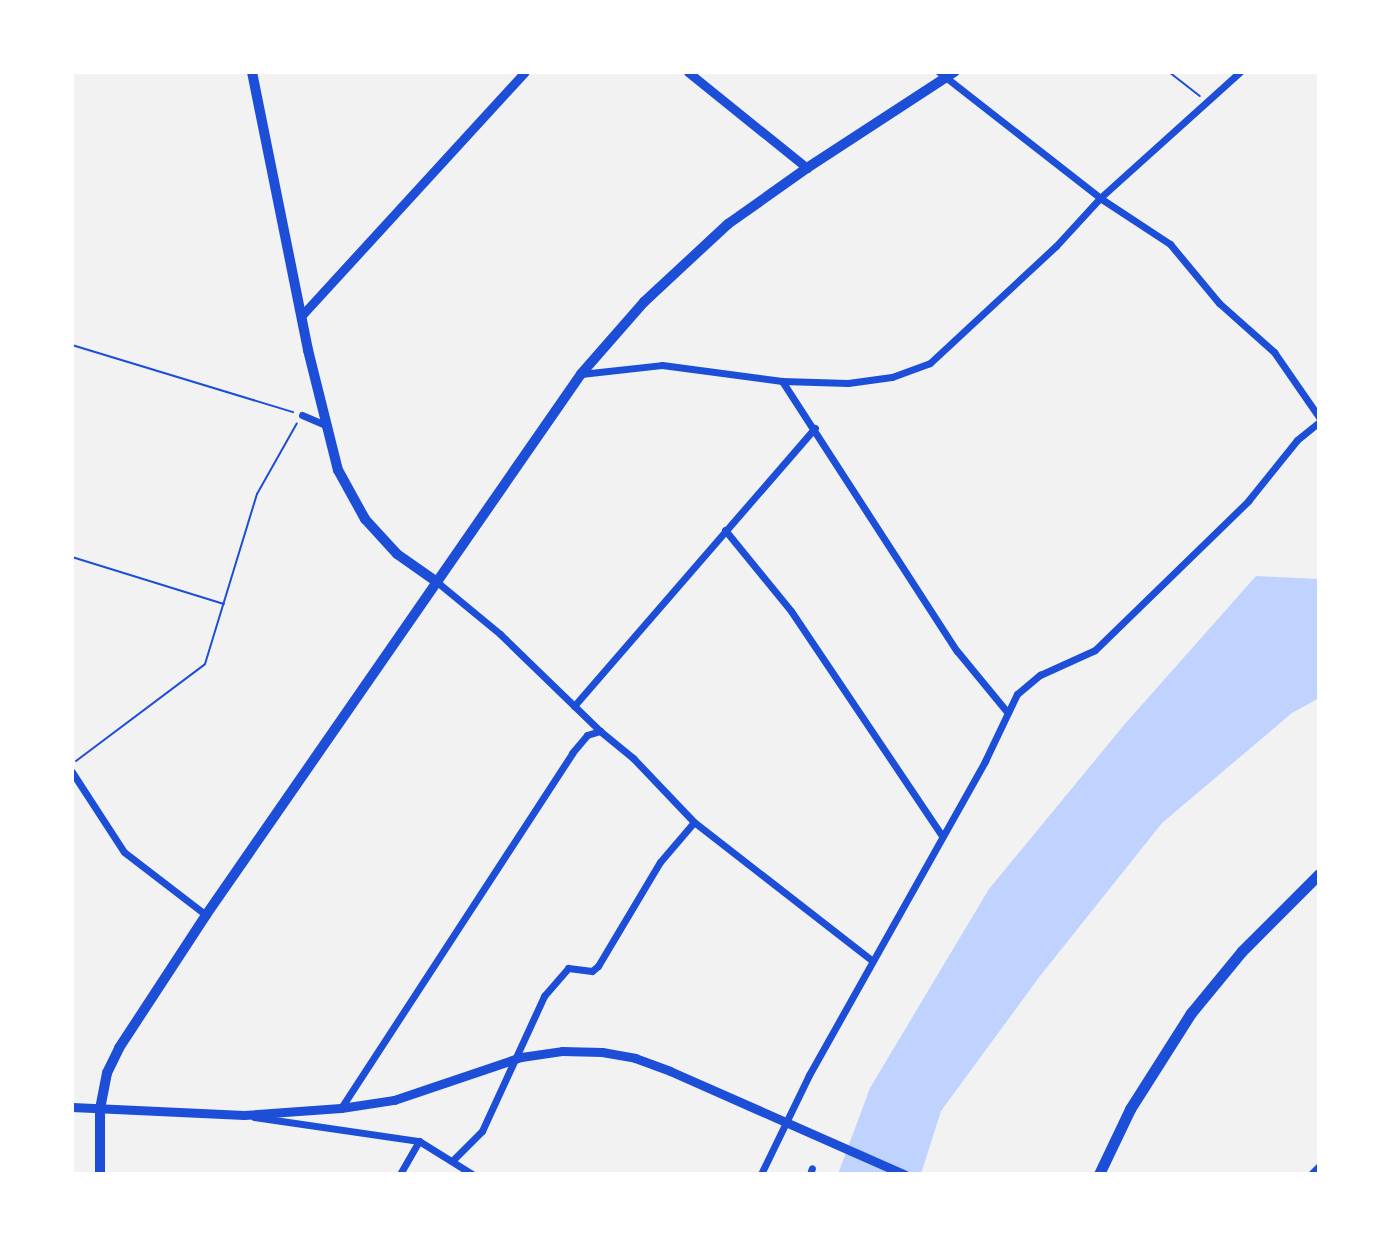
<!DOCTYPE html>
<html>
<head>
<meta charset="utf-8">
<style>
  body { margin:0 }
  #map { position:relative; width:1391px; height:1246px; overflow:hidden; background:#f2f2f2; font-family:Overpass,sans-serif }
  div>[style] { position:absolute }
  .water>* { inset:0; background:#bfd3fe }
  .path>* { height:2px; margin:-1px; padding:0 1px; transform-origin:1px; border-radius:1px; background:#1d4ed8 }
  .minor>* { height:7px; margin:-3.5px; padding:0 3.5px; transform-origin:3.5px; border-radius:3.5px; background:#1d4ed8 }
  .tertiary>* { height:9px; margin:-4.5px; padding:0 4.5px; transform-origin:4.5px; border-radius:4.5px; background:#1d4ed8 }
  .secondary>* { height:10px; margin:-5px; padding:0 5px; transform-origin:5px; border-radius:5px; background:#1d4ed8 }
  .primary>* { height:11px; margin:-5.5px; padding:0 5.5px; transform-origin:5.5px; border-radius:5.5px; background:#1d4ed8 }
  span { translate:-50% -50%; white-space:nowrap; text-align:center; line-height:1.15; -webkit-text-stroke:8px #fff; paint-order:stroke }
  .frame { position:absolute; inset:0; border:74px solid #fff; pointer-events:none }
</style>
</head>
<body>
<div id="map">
  <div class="water">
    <div style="clip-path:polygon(1256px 576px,1319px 579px,1319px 698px,1292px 713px,1162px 823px,1040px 976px,941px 1111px,921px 1174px,838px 1174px,870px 1088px,989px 889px,1124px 725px)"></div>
  </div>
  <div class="path">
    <div style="left:1169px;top:72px;width:39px;rotate:38deg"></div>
    <div style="left:72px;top:345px;width:231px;rotate:16.9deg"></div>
    <div style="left:72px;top:557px;width:159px;rotate:17.2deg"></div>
    <div style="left:76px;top:761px;width:161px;rotate:-36.9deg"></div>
    <div style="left:205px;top:664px;width:178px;rotate:-73deg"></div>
    <div style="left:257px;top:494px;width:81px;rotate:-60.6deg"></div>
  </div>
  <div class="minor">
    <div style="left:939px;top:72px;width:204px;rotate:38deg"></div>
    <div style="left:1100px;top:198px;width:84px;rotate:33.3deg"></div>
    <div style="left:1170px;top:244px;width:77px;rotate:50.3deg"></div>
    <div style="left:1219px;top:303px;width:74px;rotate:41.7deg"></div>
    <div style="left:1274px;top:352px;width:79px;rotate:55.3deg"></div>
    <div style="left:581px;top:374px;width:81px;rotate:-6.3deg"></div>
    <div style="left:662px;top:365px;width:121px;rotate:7.6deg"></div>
    <div style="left:782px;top:381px;width:66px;rotate:1.7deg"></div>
    <div style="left:848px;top:383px;width:44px;rotate:-7.8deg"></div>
    <div style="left:892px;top:377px;width:40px;rotate:-20.2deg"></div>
    <div style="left:930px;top:363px;width:172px;rotate:-42.9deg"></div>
    <div style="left:1056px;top:246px;width:65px;rotate:-47.5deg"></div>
    <div style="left:1100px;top:198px;width:188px;rotate:-42deg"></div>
    <div style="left:782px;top:381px;width:322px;rotate:57.1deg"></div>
    <div style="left:957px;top:651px;width:80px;rotate:50.6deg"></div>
    <div style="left:302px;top:415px;width:26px;rotate:23deg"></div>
    <div style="left:725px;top:530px;width:104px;rotate:50.8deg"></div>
    <div style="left:791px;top:611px;width:271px;rotate:56.1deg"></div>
    <div style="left:437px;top:582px;width:82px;rotate:39.5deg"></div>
    <div style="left:500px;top:634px;width:139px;rotate:44.1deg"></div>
    <div style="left:600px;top:731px;width:43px;rotate:39.3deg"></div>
    <div style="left:633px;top:758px;width:88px;rotate:46.4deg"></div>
    <div style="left:694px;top:822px;width:224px;rotate:37.9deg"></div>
    <div style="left:574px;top:706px;width:368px;rotate:-49.1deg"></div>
    <div style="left:72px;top:772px;width:95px;rotate:57deg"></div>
    <div style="left:124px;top:852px;width:103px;rotate:37.5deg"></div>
    <div style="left:341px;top:1108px;width:424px;rotate:-56.9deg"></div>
    <div style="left:572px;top:753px;width:23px;rotate:-50deg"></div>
    <div style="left:587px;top:735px;width:14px;rotate:-17deg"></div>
    <div style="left:254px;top:1117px;width:167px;rotate:8.3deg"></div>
    <div style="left:419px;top:1141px;width:62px;rotate:31.9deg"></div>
    <div style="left:453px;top:1160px;width:41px;rotate:-45deg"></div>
    <div style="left:482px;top:1131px;width:149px;rotate:-65.3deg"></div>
    <div style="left:544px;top:996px;width:37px;rotate:-49deg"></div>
    <div style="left:568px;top:968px;width:24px;rotate:7deg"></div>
    <div style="left:592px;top:971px;width:8px;rotate:-40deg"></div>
    <div style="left:598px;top:966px;width:121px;rotate:-59.2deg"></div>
    <div style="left:660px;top:862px;width:52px;rotate:-49.6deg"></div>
    <div style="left:400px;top:1174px;width:38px;rotate:-60deg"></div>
    <div style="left:761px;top:1174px;width:110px;rotate:-64.1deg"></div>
    <div style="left:809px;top:1075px;width:360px;rotate:-60.7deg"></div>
    <div style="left:985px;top:761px;width:74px;rotate:-64.5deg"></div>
    <div style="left:1017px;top:694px;width:30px;rotate:-40deg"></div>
    <div style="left:1040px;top:675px;width:60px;rotate:-24.4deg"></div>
    <div style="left:1095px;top:650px;width:214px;rotate:-44.2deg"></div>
    <div style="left:1248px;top:501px;width:78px;rotate:-51.2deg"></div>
    <div style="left:1297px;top:440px;width:28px;rotate:-39deg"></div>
    <div style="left:810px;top:1174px;width:6px;rotate:-72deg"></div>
    <div style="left:1311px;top:1174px;width:11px;rotate:-45deg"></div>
  </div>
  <div class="tertiary">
    <div style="left:688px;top:72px;width:153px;rotate:38.9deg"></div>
    <div style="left:303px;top:314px;width:328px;rotate:-47.5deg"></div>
    <div style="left:72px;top:1107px;width:172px;rotate:2.7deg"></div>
    <div style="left:244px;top:1115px;width:97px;rotate:-4.1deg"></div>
    <div style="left:341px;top:1108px;width:54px;rotate:-8.6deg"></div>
    <div style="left:394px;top:1100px;width:134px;rotate:-18.7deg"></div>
    <div style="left:521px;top:1057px;width:41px;rotate:-8.3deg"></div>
    <div style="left:562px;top:1051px;width:40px;rotate:1.4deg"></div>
    <div style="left:602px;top:1052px;width:34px;rotate:10deg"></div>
    <div style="left:635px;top:1058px;width:37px;rotate:20deg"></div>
    <div style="left:670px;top:1071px;width:256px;rotate:23.8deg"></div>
  </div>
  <div class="secondary">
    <div style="left:252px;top:72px;width:284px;rotate:78.6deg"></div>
    <div style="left:308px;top:350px;width:124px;rotate:76deg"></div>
    <div style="left:338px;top:470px;width:56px;rotate:61.1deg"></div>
    <div style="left:365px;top:519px;width:47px;rotate:47.6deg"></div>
    <div style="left:397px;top:554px;width:49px;rotate:35deg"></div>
    <div style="left:100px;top:1174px;width:65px;rotate:-90deg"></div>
    <div style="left:100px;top:1109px;width:37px;rotate:-79deg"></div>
    <div style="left:107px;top:1073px;width:28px;rotate:-64deg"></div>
    <div style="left:119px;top:1048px;width:159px;rotate:-56.8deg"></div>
    <div style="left:206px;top:915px;width:658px;rotate:-55.27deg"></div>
    <div style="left:581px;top:374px;width:96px;rotate:-48.8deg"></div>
    <div style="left:644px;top:302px;width:115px;rotate:-42.9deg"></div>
    <div style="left:728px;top:224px;width:97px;rotate:-35.3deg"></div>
    <div style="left:807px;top:168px;width:176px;rotate:-33.1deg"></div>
  </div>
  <div class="primary">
    <div style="left:1099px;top:1174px;width:72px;rotate:-64.5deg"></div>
    <div style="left:1130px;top:1109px;width:114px;rotate:-57.6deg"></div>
    <div style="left:1191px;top:1013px;width:80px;rotate:-50.6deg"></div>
    <div style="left:1242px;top:951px;width:109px;rotate:-45deg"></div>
  </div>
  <div class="frame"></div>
</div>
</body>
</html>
